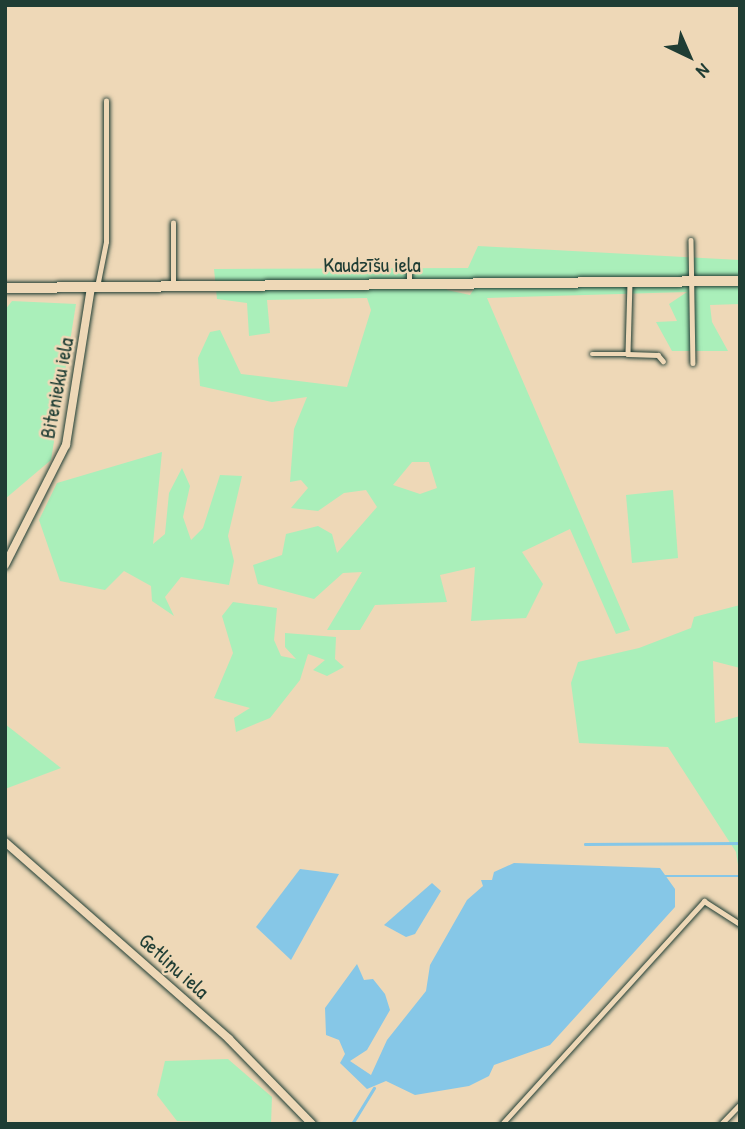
<!DOCTYPE html>
<html>
<head>
<meta charset="utf-8">
<style>
  body { margin:0 }
  #map { position:relative; width:745px; height:1129px; overflow:hidden; background:#eed8b7; font-family:"Patrick Hand",sans-serif }
  div>[style] { position:absolute }
  .green>* { inset:0; background:#aaefba }
  .water>* { inset:0; background:#86c7e7 }
  .stream>* { height:2.5px; margin:-1.25px; padding:0 1.25px; transform-origin:1.25px; border-radius:1.25px; background:#86c7e7 }
  .roads { filter:drop-shadow(0 0 2px #1f3d34) drop-shadow(0 0 2px #1f3d34) }
  .service>* { height:4.5px; margin:-2.25px; padding:0 2.25px; transform-origin:2.25px; border-radius:2.25px; background:#eed8b7 }
  .minor>* { height:8px; margin:-4px; padding:0 4px; transform-origin:4px; border-radius:4px; background:#eed8b7 }
  .tertiary>* { height:10px; margin:-5px; padding:0 5px; transform-origin:5px; border-radius:5px; background:#eed8b7 }
  span { translate:-50% -50%; white-space:nowrap; text-align:center; line-height:1.15; -webkit-text-stroke:5px #eed8b7; paint-order:stroke }
  .street-label { font-size:21px; color:#1f3d34 }
  .frame { position:absolute; inset:0; border:7px solid #1f3d34; pointer-events:none }
  .north { position:absolute; left:654px; top:21px; width:70px; height:70px; -webkit-text-stroke:5px #eed8b7; paint-order:stroke; rotate:136deg; font-size:19px; font-weight:700; line-height:28px; text-align:center; color:#1f3d34 }
  .north::after { content:''; display:block; margin:auto; width:24px; height:32px; background:#1f3d34; clip-path:polygon(50% 0,100% 100%,50% 72%,0 100%) }
</style>
</head>
<body>
<div id="map">
  <div class="green">
    <div style="clip-path:polygon(evenodd,478px 246px,740px 260px,740px 304px,710px 305px,712px 322px,728px 351px,672px 351px,656px 322px,677px 321px,669px 304px,687px 292px,487px 298px,630px 630px,616px 634px,570px 529px,522px 552px,543px 584px,526px 618px,471px 621px,475px 567px,440px 575px,447px 602px,375px 605px,360px 630px,327px 630px,362px 572px,343px 573px,314px 599px,258px 584px,253px 565px,282px 555px,286px 534px,318px 526px,332px 534px,337px 553px,377px 507px,366px 490px,344px 493px,318px 511px,291px 508px,308px 488px,301px 480px,290px 482px,294px 429px,307px 397px,272px 402px,200px 386px,198px 358px,210px 332px,220px 330px,241px 374px,347px 387px,371px 310px,367px 298px,267px 300px,270px 333px,249px 336px,247px 303px,217px 299px,214px 269px,468px 268px,478px 246px,442px 280px,479px 281px,470px 295px,447px 290px,442px 280px,478px 246px,412px 462px,429px 462px,437px 488px,420px 494px,393px 485px,412px 462px)"></div>
    <div style="clip-path:polygon(12px 301px,76px 304px,51px 460px,5px 499px,5px 310px)"></div>
    <div style="clip-path:polygon(162px 452px,153px 544px,165px 534px,169px 493px,182px 468px,190px 486px,183px 517px,191px 540px,203px 528px,220px 475px,242px 476px,228px 536px,234px 561px,229px 585px,181px 577px,165px 597px,174px 616px,152px 601px,151px 586px,124px 571px,105px 590px,60px 581px,39px 520px,57px 483px)"></div>
    <div style="clip-path:polygon(673px 490px,678px 558px,632px 563px,626px 495px)"></div>
    <div style="clip-path:polygon(233px 602px,277px 608px,274px 640px,281px 656px,296px 659px,285px 647px,285px 633px,336px 637px,335px 659px,344px 667px,327px 676px,313px 670px,325px 660px,308px 654px,300px 680px,270px 718px,236px 732px,234px 718px,250px 708px,214px 698px,233px 653px,222px 616px)"></div>
    <div style="clip-path:polygon(740px 605px,740px 668px,713px 661px,715px 723px,740px 716px,740px 878px,736px 852px,668px 747px,579px 743px,571px 683px,578px 662px,639px 648px,691px 628px,694px 617px)"></div>
    <div style="clip-path:polygon(5px 724px,61px 768px,5px 789px)"></div>
    <div style="clip-path:polygon(228px 1059px,272px 1097px,271px 1124px,177px 1121px,157px 1095px,165px 1061px)"></div>
  </div>
  <div class="water">
    <div style="clip-path:polygon(514px 863px,660px 868px,675px 889px,675px 907px,550px 1045px,494px 1065px,489px 1076px,469px 1086px,415px 1095px,386px 1081px,367px 1089px,340px 1063px,345px 1054px,339px 1040px,326px 1035px,325px 1008px,357px 964px,364px 980px,373px 979px,385px 994px,390px 1010px,367px 1050px,350px 1061px,371px 1075px,387px 1040px,426px 991px,430px 965px,467px 900px,483px 886px,481px 880px,492px 880px,494px 872px)"></div>
    <div style="clip-path:polygon(300px 869px,339px 874px,291px 960px,256px 927px)"></div>
    <div style="clip-path:polygon(432px 883px,441px 891px,415px 934px,406px 937px,384px 925px)"></div>
  </div>
  <div class="stream">
    <div style="left:585px;top:844px;width:155px;rotate:-0.4deg"></div>
    <div style="left:663px;top:876px;width:77px"></div>
    <div style="left:352px;top:1124px;width:42px;rotate:-58.6deg"></div>
  </div>
  <div class="roads">
    <div class="service">
      <div style="left:691px;top:240px;width:123px;rotate:89.1deg"></div>
      <div style="left:630px;top:282px;width:72px;rotate:91.6deg"></div>
      <div style="left:628px;top:354px;width:30px;rotate:2deg"></div>
      <div style="left:658px;top:355px;width:8px;rotate:50deg"></div>
      <div style="left:409px;top:283px;width:14px;rotate:-90deg"></div>
      <div style="left:173px;top:285px;width:62px;rotate:-90deg"></div>
      <div style="left:97px;top:287px;width:46px;rotate:-78.7deg"></div>
      <div style="left:106px;top:242px;width:141px;rotate:-90deg"></div>
      <div style="left:592px;top:354px;width:36px"></div>
      <div style="left:502px;top:1124px;width:301px;rotate:-47.8deg"></div>
      <div style="left:704px;top:901px;width:43px;rotate:32.6deg"></div>
      <div style="left:721px;top:1124px;width:28px;rotate:-46deg"></div>
    </div>
    <div class="minor">
      <div style="left:5px;top:565px;width:135px;rotate:-63.1deg"></div>
      <div style="left:66px;top:445px;width:159px;rotate:-81deg"></div>
      <div style="left:5px;top:842px;width:298px;rotate:41.3deg"></div>
      <div style="left:229px;top:1039px;width:119px;rotate:45.7deg"></div>
    </div>
    <div class="tertiary">
      <div style="left:5px;top:288px;width:735px;rotate:-0.55deg"></div>
    </div>
  </div>
  <div class="street-label">
    <span style="left:372px;top:265px">Kaudzīšu iela</span>
    <span style="left:57px;top:388px;rotate:-79deg">Bitenieku iela</span>
    <span style="left:174px;top:966px;rotate:42deg">Getliņu iela</span>
  </div>
  <div class="frame"></div>
  <div class="north">N</div>
</div>
</body>
</html>
